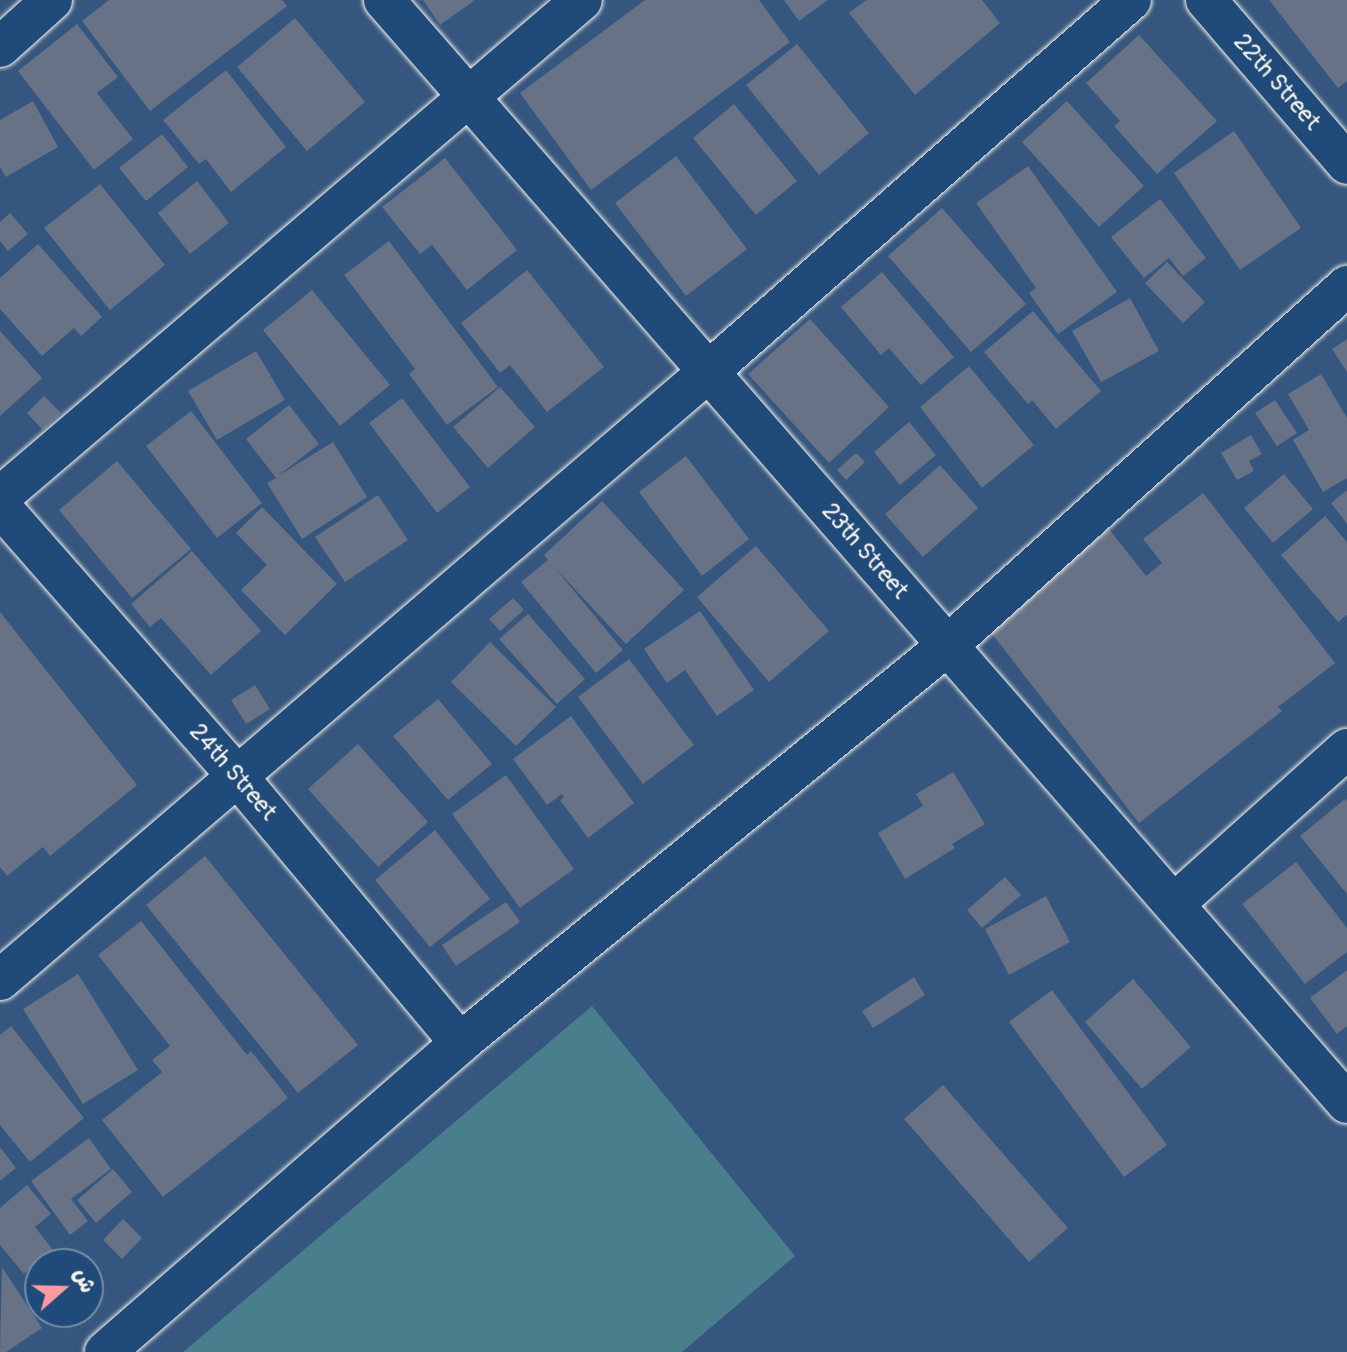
<!DOCTYPE html>
<html>
<head>
<meta charset="utf-8">
<style>
  body { margin:0 }
  #map { position:relative; width:1347px; height:1352px; overflow:hidden; background:#35567e; font-family:Pangolin,"Playpen Sans Arabic",sans-serif }
  div>[style] { position:absolute }
  .green>* { inset:0; background:#497f8d }
  .building>* { inset:0; background:#677286 }
  .roads { filter:drop-shadow(0 0 2px #f4f1e8) drop-shadow(0 0 2px #f4f1e8) }
  .minor>* { height:40px; margin:-20px; padding:0 20px; transform-origin:20px; border-radius:20px; background:#1f4a7a }
  span { translate:-50% -50%; white-space:nowrap; text-align:center; line-height:1.15; -webkit-text-stroke:8px #1f4a7a; paint-order:stroke }
  .street-label { font-size:24px; color:#f4f1e8 }
  .north { position:absolute; left:24px; top:1248px; width:80px; height:80px; box-sizing:border-box; background:#1f4a7a; border:2px solid #748da6; border-radius:50%; rotate:70deg; font-size:22px; font-weight:700; line-height:32px; text-align:center; color:#f4f1e8 }
  .north::after { content:''; display:block; margin:auto; width:28px; height:36px; background:#ff9aa2; clip-path:polygon(50% 0,100% 100%,50% 72%,0 100%) }
</style>
</head>
<body>
<div id="map">
  <div class="green">
    <div style="clip-path:polygon(592px 1006px,795px 1256px,682px 1352px,183px 1352px)"></div>
  </div>
  <div class="building">
    <div style="clip-path:polygon(109px 0,282px 0,287px 6px,150px 111px,82px 21px)"></div>
    <div style="clip-path:polygon(423px 0,475px 0,440px 25px)"></div>
    <div style="clip-path:polygon(645px 0,759px 0,790px 42px,591px 190px,520px 93px)"></div>
    <div style="clip-path:polygon(784px 0,828px 0,799px 21px)"></div>
    <div style="clip-path:polygon(866px 0,982px 0,1000px 23px,915px 95px,849px 13px)"></div>
    <div style="clip-path:polygon(1269px 0,1347px 0,1347px 81px,1338px 88px)"></div>
    <div style="clip-path:polygon(295px 18px,365px 102px,307px 151px,237px 67px)"></div>
    <div style="clip-path:polygon(77px 24px,118px 77px,97px 93px,133px 139px,94px 170px,18px 71px)"></div>
    <div style="clip-path:polygon(1139px 35px,1217px 121px,1157px 174px,1114px 126px,1120px 121px,1086px 83px)"></div>
    <div style="clip-path:polygon(797px 44px,869px 133px,819px 175px,746px 85px)"></div>
    <div style="clip-path:polygon(226px 70px,286px 147px,231px 192px,206px 159px,199px 164px,163px 120px)"></div>
    <div style="clip-path:polygon(33px 101px,58px 147px,6px 177px,0 167px,0 120px)"></div>
    <div style="clip-path:polygon(1067px 101px,1144px 186px,1099px 227px,1022px 142px)"></div>
    <div style="clip-path:polygon(734px 104px,797px 181px,756px 215px,693px 138px)"></div>
    <div style="clip-path:polygon(1234px 131px,1301px 228px,1240px 270px,1174px 173px)"></div>
    <div style="clip-path:polygon(162px 134px,188px 167px,146px 201px,119px 168px)"></div>
    <div style="clip-path:polygon(676px 156px,747px 249px,686px 296px,615px 203px)"></div>
    <div style="clip-path:polygon(445px 158px,517px 250px,467px 290px,432px 245px,420px 254px,382px 207px)"></div>
    <div style="clip-path:polygon(1028px 166px,1117px 292px,1058px 334px,1029px 293px,1036px 288px,976px 203px)"></div>
    <div style="clip-path:polygon(197px 181px,229px 223px,190px 254px,158px 213px)"></div>
    <div style="clip-path:polygon(100px 184px,165px 265px,110px 310px,44px 228px)"></div>
    <div style="clip-path:polygon(1160px 199px,1206px 258px,1183px 276px,1169px 258px,1144px 278px,1111px 237px)"></div>
    <div style="clip-path:polygon(942px 208px,1026px 304px,971px 352px,888px 256px)"></div>
    <div style="clip-path:polygon(10px 213px,28px 234px,8px 251px,0 241px,0 222px)"></div>
    <div style="clip-path:polygon(389px 241px,498px 387px,447px 425px,409px 374px,415px 369px,344px 275px)"></div>
    <div style="clip-path:polygon(38px 244px,102px 317px,81px 336px,74px 328px,42px 356px,0 309px,0 278px)"></div>
    <div style="clip-path:polygon(1167px 262px,1205px 302px,1183px 323px,1145px 283px)"></div>
    <div style="clip-path:polygon(527px 270px,604px 367px,547px 412px,510px 365px,500px 373px,461px 323px)"></div>
    <div style="clip-path:polygon(882px 272px,954px 357px,921px 385px,889px 348px,881px 355px,841px 307px)"></div>
    <div style="clip-path:polygon(312px 290px,390px 385px,340px 426px,263px 330px)"></div>
    <div style="clip-path:polygon(1130px 298px,1159px 351px,1101px 382px,1072px 331px)"></div>
    <div style="clip-path:polygon(1033px 311px,1101px 391px,1056px 429px,1032px 400px,1028px 404px,984px 352px)"></div>
    <div style="clip-path:polygon(810px 319px,889px 407px,829px 463px,748px 374px)"></div>
    <div style="clip-path:polygon(0 331px,42px 378px,0 416px)"></div>
    <div style="clip-path:polygon(1347px 339px,1347px 372px,1332px 349px)"></div>
    <div style="clip-path:polygon(256px 351px,285px 400px,217px 440px,188px 391px)"></div>
    <div style="clip-path:polygon(969px 366px,1034px 445px,982px 488px,920px 407px)"></div>
    <div style="clip-path:polygon(1321px 374px,1347px 418px,1347px 478px,1323px 492px,1293px 440px,1309px 430px,1288px 394px)"></div>
    <div style="clip-path:polygon(500px 387px,535px 427px,488px 468px,453px 427px)"></div>
    <div style="clip-path:polygon(44px 396px,61px 413px,43px 430px,27px 413px)"></div>
    <div style="clip-path:polygon(402px 398px,470px 487px,437px 513px,369px 423px)"></div>
    <div style="clip-path:polygon(1275px 400px,1297px 433px,1277px 446px,1255px 413px)"></div>
    <div style="clip-path:polygon(289px 405px,319px 444px,278px 476px,333px 442px,367px 497px,302px 539px,267px 483px,276px 478px,246px 439px)"></div>
    <div style="clip-path:polygon(191px 411px,262px 503px,217px 538px,146px 446px)"></div>
    <div style="clip-path:polygon(909px 422px,936px 455px,900px 485px,874px 452px)"></div>
    <div style="clip-path:polygon(1251px 435px,1262px 454px,1249px 461px,1254px 471px,1237px 480px,1221px 453px)"></div>
    <div style="clip-path:polygon(856px 453px,865px 462px,846px 480px,837px 470px)"></div>
    <div style="clip-path:polygon(686px 456px,749px 539px,702px 576px,639px 492px)"></div>
    <div style="clip-path:polygon(117px 461px,191px 549px,132px 598px,59px 510px)"></div>
    <div style="clip-path:polygon(940px 465px,978px 508px,923px 557px,885px 514px)"></div>
    <div style="clip-path:polygon(1284px 474px,1313px 509px,1273px 543px,1244px 508px)"></div>
    <div style="clip-path:polygon(1347px 490px,1347px 524px,1331px 503px)"></div>
    <div style="clip-path:polygon(1203px 493px,1335px 663px,1278px 707px,1282px 711px,1139px 823px,986px 626px,1109px 529px,1146px 576px,1162px 563px,1143px 539px)"></div>
    <div style="clip-path:polygon(378px 495px,408px 540px,345px 582px,315px 537px)"></div>
    <div style="clip-path:polygon(602px 501px,684px 590px,626px 644px,555px 568px,623px 650px,596px 673px,521px 582px,548px 560px,544px 555px)"></div>
    <div style="clip-path:polygon(262px 507px,337px 584px,285px 635px,241px 590px,267px 565px,236px 533px)"></div>
    <div style="clip-path:polygon(1325px 516px,1347px 542px,1347px 615px,1338px 622px,1281px 555px)"></div>
    <div style="clip-path:polygon(756px 546px,829px 631px,769px 682px,697px 597px)"></div>
    <div style="clip-path:polygon(192px 551px,261px 631px,211px 675px,161px 618px,150px 627px,131px 604px)"></div>
    <div style="clip-path:polygon(513px 598px,524px 610px,500px 631px,489px 619px)"></div>
    <div style="clip-path:polygon(700px 611px,754px 690px,717px 716px,685px 670px,667px 683px,644px 649px)"></div>
    <div style="clip-path:polygon(0 612px,137px 785px,50px 856px,43px 847px,7px 876px,0 867px)"></div>
    <div style="clip-path:polygon(528px 614px,585px 679px,557px 704px,499px 639px)"></div>
    <div style="clip-path:polygon(490px 642px,556px 707px,516px 746px,451px 682px)"></div>
    <div style="clip-path:polygon(629px 659px,694px 745px,643px 784px,578px 697px)"></div>
    <div style="clip-path:polygon(255px 685px,270px 709px,246px 724px,231px 700px)"></div>
    <div style="clip-path:polygon(438px 699px,492px 764px,448px 800px,393px 736px)"></div>
    <div style="clip-path:polygon(571px 716px,634px 803px,588px 838px,560px 800px,564px 797px,562px 794px,547px 805px,513px 759px)"></div>
    <div style="clip-path:polygon(358px 744px,428px 822px,378px 867px,308px 789px)"></div>
    <div style="clip-path:polygon(953px 772px,985px 824px,952px 844px,955px 848px,905px 879px,878px 833px,923px 806px,916px 794px)"></div>
    <div style="clip-path:polygon(506px 775px,574px 869px,520px 908px,452px 814px)"></div>
    <div style="clip-path:polygon(1345px 799px,1347px 801px,1347px 894px,1300px 836px)"></div>
    <div style="clip-path:polygon(435px 830px,490px 899px,430px 947px,375px 880px)"></div>
    <div style="clip-path:polygon(205px 856px,358px 1045px,298px 1093px,146px 905px)"></div>
    <div style="clip-path:polygon(1296px 862px,1347px 928px,1347px 952px,1305px 984px,1242px 904px)"></div>
    <div style="clip-path:polygon(1005px 877px,1021px 895px,982px 928px,967px 910px)"></div>
    <div style="clip-path:polygon(1046px 896px,1070px 942px,1009px 975px,985px 929px)"></div>
    <div style="clip-path:polygon(506px 902px,520px 922px,456px 966px,442px 945px)"></div>
    <div style="clip-path:polygon(141px 921px,247px 1055px,251px 1051px,288px 1098px,163px 1197px,102px 1120px,162px 1072px,152px 1060px,170px 1046px,98px 955px)"></div>
    <div style="clip-path:polygon(1347px 970px,1347px 1026px,1337px 1034px,1310px 998px)"></div>
    <div style="clip-path:polygon(78px 974px,138px 1070px,83px 1104px,23px 1009px)"></div>
    <div style="clip-path:polygon(914px 977px,925px 995px,873px 1028px,862px 1011px)"></div>
    <div style="clip-path:polygon(1133px 979px,1191px 1047px,1142px 1089px,1085px 1022px)"></div>
    <div style="clip-path:polygon(1052px 990px,1167px 1145px,1124px 1177px,1009px 1022px)"></div>
    <div style="clip-path:polygon(11px 1026px,84px 1118px,30px 1162px,0 1125px,0 1035px)"></div>
    <div style="clip-path:polygon(943px 1085px,1068px 1228px,1029px 1262px,904px 1119px)"></div>
    <div style="clip-path:polygon(89px 1138px,111px 1169px,71px 1199px,88px 1221px,70px 1235px,31px 1181px)"></div>
    <div style="clip-path:polygon(0 1147px,16px 1168px,0 1181px)"></div>
    <div style="clip-path:polygon(113px 1169px,132px 1192px,96px 1223px,77px 1200px)"></div>
    <div style="clip-path:polygon(27px 1185px,51px 1214px,35px 1227px,53px 1250px,24px 1274px,0 1245px,0 1208px)"></div>
    <div style="clip-path:polygon(123px 1219px,142px 1238px,122px 1259px,103px 1240px)"></div>
    <div style="clip-path:polygon(2px 1267px,42px 1328px,6px 1352px,0 1352px)"></div>
  </div>
  <div class="roads">
    <div class="minor">
      <div style="left:384px;top:0;width:1464px;rotate:48.88deg"></div>
      <div style="left:1206px;top:0;width:216px;rotate:49.3deg"></div>
      <div style="left:0;top:47px;width:70px;rotate:-42.1deg"></div>
      <div style="left:0;top:497px;width:765px;rotate:-40.5deg"></div>
      <div style="left:0;top:506px;width:359px;rotate:48.7deg"></div>
      <div style="left:237px;top:776px;width:348px;rotate:50.1deg"></div>
      <div style="left:1174px;top:904px;width:232px;rotate:-41.9deg"></div>
      <div style="left:0;top:980px;width:933px;rotate:-40.65deg"></div>
      <div style="left:708px;top:372px;width:563px;rotate:-41.33deg"></div>
      <div style="left:105px;top:1352px;width:471px;rotate:-41deg"></div>
      <div style="left:460px;top:1043px;width:630px;rotate:-39.2deg"></div>
      <div style="left:948px;top:645px;width:537px;rotate:-41.98deg"></div>
    </div>
  </div>
  <div class="street-label">
    <span style="left:1277px;top:82px;rotate:49deg">22th Street</span>
    <span style="left:865px;top:551px;rotate:49deg">23th Street</span>
    <span style="left:233px;top:772px;rotate:49deg">24th Street</span>
  </div>
  <div class="north">ش</div>
</div>
</body>
</html>
